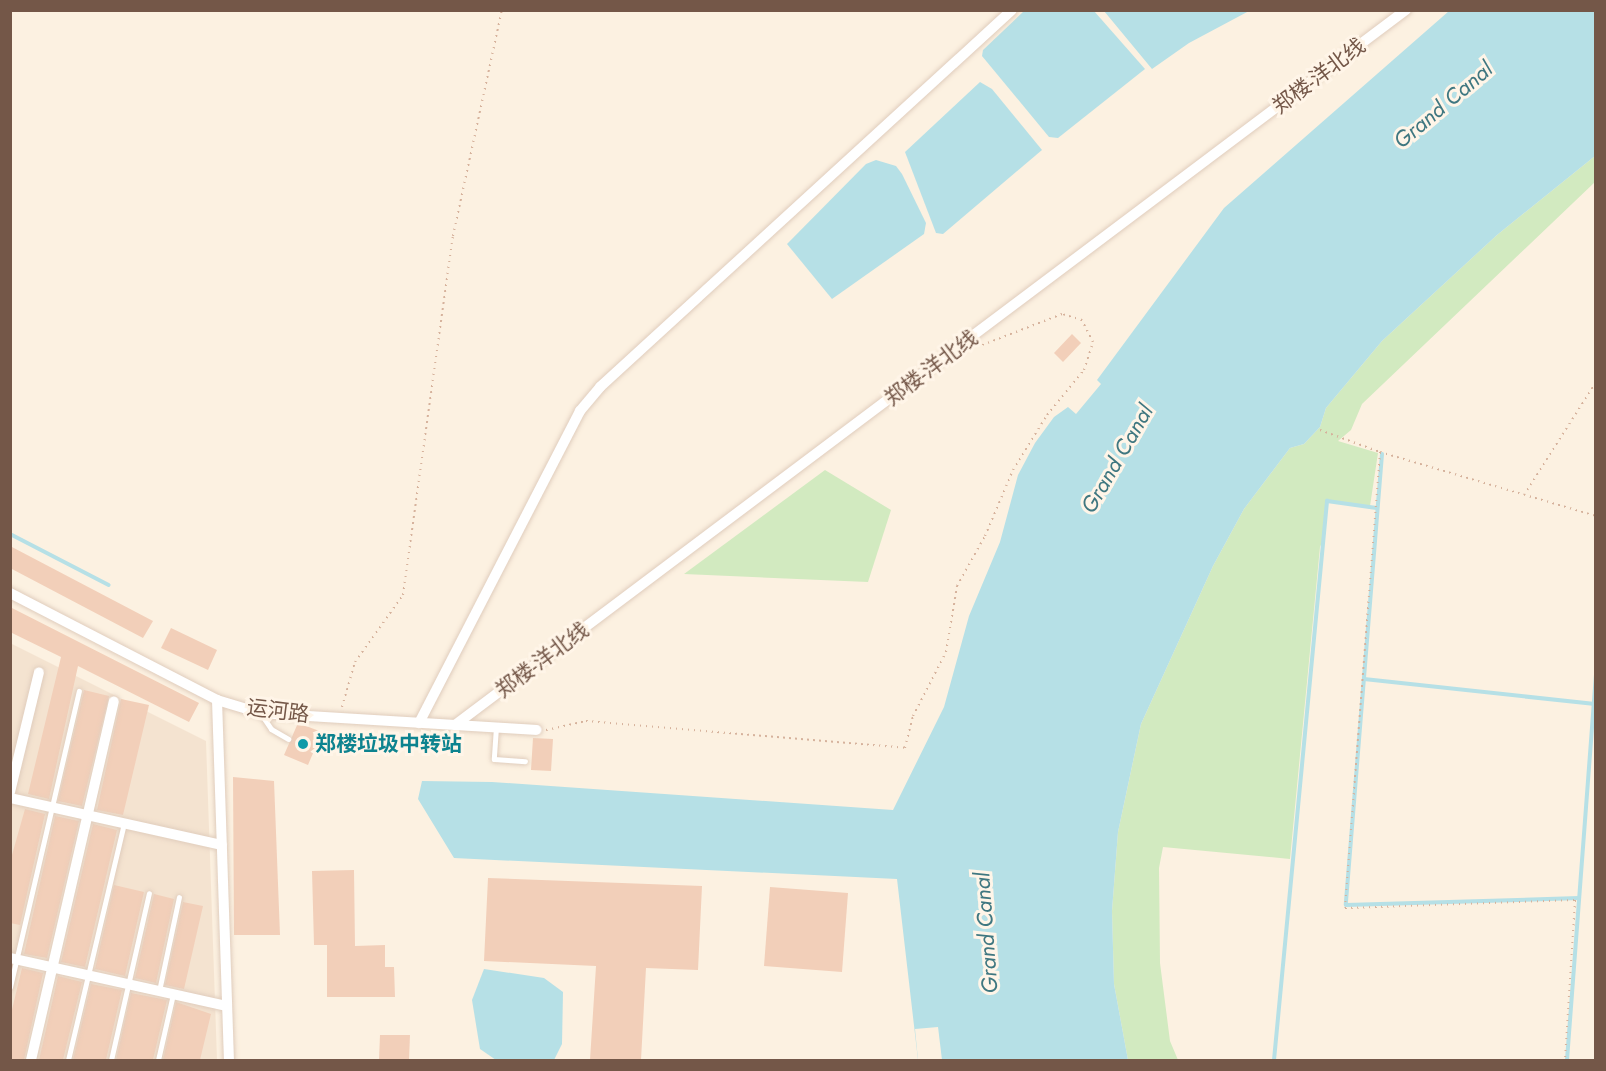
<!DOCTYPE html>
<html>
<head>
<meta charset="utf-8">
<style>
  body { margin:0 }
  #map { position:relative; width:1606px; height:1071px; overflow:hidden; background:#fcf1e1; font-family:Jost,"Noto Sans SC",sans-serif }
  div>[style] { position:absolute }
  .residential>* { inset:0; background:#f4e3d0 }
  .green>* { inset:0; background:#d2eac0 }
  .water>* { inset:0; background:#b6e0e6 }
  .pier>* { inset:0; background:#fcf1e1 }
  .stream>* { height:4px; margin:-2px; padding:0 2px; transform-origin:2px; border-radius:2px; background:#b6e0e6 }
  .building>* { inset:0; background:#f2cfb9 }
  .path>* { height:2px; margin-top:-1px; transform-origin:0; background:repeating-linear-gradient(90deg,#d6b29c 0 1.5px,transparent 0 6px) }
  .roads { filter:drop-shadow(0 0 2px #e0cdbd) drop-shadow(0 0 2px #e0cdbd) }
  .lane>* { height:5px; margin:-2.5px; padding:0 2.5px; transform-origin:2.5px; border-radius:2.5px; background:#fff }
  .street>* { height:10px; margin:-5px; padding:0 5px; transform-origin:5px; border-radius:5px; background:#fff }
  .dots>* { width:16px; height:16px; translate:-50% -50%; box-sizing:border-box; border:3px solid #fff5e8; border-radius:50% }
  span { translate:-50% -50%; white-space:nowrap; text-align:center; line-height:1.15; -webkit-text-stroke:6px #fff5e8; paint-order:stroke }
  .street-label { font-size:21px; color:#745748 }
  .culture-label { font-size:21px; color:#0d838f; font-weight:700 }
  .left { translate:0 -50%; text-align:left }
  .water-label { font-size:22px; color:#3f7780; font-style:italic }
  .frame { position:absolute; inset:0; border:12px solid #745748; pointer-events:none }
</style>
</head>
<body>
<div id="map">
  <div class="residential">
    <div style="clip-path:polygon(10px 643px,206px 741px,217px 1060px,11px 1060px)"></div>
  </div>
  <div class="green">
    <div style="clip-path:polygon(1595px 156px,1595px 182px,1362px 404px,1351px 430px,1338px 441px,1378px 453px,1370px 506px,1328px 501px,1325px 536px,1320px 547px,1290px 859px,1163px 847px,1159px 868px,1160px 963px,1170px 1041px,1178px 1060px,1128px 1060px,1114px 984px,1112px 911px,1118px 832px,1141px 724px,1213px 566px,1244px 509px,1290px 448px,1304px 444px,1320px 427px,1326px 408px,1382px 341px,1497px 235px)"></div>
    <div style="clip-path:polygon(825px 470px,891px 510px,868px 582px,684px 574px)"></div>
  </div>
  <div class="water">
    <div style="clip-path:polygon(1024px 11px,1094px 11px,1145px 69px,1058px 138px,1049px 137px,982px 56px,983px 50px)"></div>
    <div style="clip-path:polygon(1104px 11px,1249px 11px,1189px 43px,1152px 69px)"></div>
    <div style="clip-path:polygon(1449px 11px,1595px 11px,1595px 156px,1497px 235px,1382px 341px,1326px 408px,1320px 427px,1304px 444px,1290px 448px,1244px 509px,1213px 566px,1141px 724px,1118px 832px,1112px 911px,1114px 984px,1128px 1060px,918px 1060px,897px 879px,454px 858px,418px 799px,422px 781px,492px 782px,893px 810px,944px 707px,969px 616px,1000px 542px,1018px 475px,1035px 443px,1054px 417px,1068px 407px,1076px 414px,1101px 384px,1097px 380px,1224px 208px)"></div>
    <div style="clip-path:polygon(980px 82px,992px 89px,1042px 150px,943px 234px,936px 233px,905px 152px)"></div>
    <div style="clip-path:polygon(876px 160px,896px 166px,902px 174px,926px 223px,924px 234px,832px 299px,787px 244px,866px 164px)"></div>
    <div style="clip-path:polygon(484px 969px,544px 978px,563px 992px,562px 1044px,554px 1060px,496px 1060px,480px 1049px,472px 1000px)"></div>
  </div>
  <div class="pier">
    <div style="clip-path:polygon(938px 1027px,942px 1060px,918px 1060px,915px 1029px)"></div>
  </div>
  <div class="stream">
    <div style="left:1382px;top:454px;width:452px;rotate:94.6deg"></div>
    <div style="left:1346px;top:905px;width:233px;rotate:-1.7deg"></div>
    <div style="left:10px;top:534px;width:111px;rotate:27.3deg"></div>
    <div style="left:1364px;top:679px;width:230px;rotate:6.2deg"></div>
    <div style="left:1274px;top:1060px;width:562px;rotate:-84.58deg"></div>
    <div style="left:1327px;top:501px;width:50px;rotate:8deg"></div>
    <div style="left:1567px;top:1060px;width:386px;rotate:-85.7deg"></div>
  </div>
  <div class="building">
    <div style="clip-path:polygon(1072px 334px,1081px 343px,1063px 362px,1054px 353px)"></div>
    <div style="clip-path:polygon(10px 546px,153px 621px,143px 638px,10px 568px)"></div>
    <div style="clip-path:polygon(10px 607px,199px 703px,189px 722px,78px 666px,49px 799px,28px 794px,61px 657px,10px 632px)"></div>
    <div style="clip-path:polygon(171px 628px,217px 650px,208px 670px,161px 648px)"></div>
    <div style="clip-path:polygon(84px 690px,109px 696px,82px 806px,58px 801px)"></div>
    <div style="clip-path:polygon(121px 699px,149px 705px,123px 815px,97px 810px)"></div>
    <div style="clip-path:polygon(298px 723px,322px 732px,308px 765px,284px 755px)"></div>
    <div style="clip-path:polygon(533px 738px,553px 739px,551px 771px,531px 770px)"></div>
    <div style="clip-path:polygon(233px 777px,274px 781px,280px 935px,234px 935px)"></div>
    <div style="clip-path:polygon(25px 809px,45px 814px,20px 925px,10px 923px,10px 862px)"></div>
    <div style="clip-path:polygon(55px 816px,79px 821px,47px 958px,24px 954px)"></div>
    <div style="clip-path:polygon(93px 824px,117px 830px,85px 967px,61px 962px)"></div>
    <div style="clip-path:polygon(354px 870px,355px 946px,385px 945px,385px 967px,394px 967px,395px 997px,327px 997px,327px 945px,314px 945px,312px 871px)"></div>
    <div style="clip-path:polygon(488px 878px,702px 886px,698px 970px,646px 968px,641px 1060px,590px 1060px,596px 966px,484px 961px)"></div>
    <div style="clip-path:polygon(114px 885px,144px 892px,125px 976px,95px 969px)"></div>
    <div style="clip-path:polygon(770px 887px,848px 893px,842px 972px,764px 966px)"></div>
    <div style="clip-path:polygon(154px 894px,174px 899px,156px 983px,135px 978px)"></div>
    <div style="clip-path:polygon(183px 902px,203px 906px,184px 989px,165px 985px)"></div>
    <div style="clip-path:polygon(22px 968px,43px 973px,24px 1060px,10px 1060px,10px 1018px)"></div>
    <div style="clip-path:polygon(58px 976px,82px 982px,63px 1060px,39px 1060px)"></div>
    <div style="clip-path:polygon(91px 984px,122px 990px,106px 1060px,73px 1060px)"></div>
    <div style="clip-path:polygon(131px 993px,167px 1000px,153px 1060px,116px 1060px)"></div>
    <div style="clip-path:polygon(176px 1002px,211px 1014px,200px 1060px,163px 1060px)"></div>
    <div style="clip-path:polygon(380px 1035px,410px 1035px,409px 1060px,379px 1060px)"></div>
  </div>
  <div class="path">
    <div style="left:1320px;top:430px;width:64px;rotate:20.1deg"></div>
    <div style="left:1380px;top:452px;width:457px;rotate:94.4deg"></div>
    <div style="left:1345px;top:908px;width:230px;rotate:-2deg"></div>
    <div style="left:1575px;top:900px;width:160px;rotate:93.6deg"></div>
    <div style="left:1380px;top:452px;width:225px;rotate:16.5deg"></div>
    <div style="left:1524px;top:495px;width:134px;rotate:-57.5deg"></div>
    <div style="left:342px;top:707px;width:47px;rotate:-73.9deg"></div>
    <div style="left:355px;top:662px;width:82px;rotate:-54.4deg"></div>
    <div style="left:403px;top:595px;width:362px;rotate:-82.1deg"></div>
    <div style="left:453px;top:236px;width:231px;rotate:-77.8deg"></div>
    <div style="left:546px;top:730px;width:41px;rotate:-12.7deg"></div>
    <div style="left:586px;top:721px;width:320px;rotate:4.8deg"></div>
    <div style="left:905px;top:748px;width:33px;rotate:-76deg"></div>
    <div style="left:913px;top:716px;width:72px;rotate:-62.7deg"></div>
    <div style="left:946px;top:652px;width:67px;rotate:-80.5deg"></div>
    <div style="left:957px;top:586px;width:57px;rotate:-60.8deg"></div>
    <div style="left:985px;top:536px;width:72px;rotate:-67deg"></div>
    <div style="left:1013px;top:470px;width:65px;rotate:-58.3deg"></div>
    <div style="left:1047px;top:415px;width:58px;rotate:-50.6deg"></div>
    <div style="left:1084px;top:370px;width:29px;rotate:-72deg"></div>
    <div style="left:1093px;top:342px;width:25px;rotate:-117deg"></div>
    <div style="left:1082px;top:320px;width:21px;rotate:-163deg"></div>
    <div style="left:1062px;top:314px;width:86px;rotate:158.8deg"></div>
  </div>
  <div class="roads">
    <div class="lane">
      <div style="left:261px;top:714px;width:18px;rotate:56deg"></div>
      <div style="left:271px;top:729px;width:20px;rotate:30deg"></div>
      <div style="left:496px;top:727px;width:32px;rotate:94deg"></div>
      <div style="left:494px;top:759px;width:31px;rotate:4deg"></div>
      <div style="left:10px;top:987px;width:304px;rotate:-76.9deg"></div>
      <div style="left:159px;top:991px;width:96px;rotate:-78deg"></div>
      <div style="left:68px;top:1060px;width:244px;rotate:-76.7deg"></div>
      <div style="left:111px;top:1060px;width:171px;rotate:-77.2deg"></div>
      <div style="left:158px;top:1060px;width:68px;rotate:-77.2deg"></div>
    </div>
    <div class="street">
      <div style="left:10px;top:593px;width:233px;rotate:27.3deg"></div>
      <div style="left:217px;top:700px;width:45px;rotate:16.8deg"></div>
      <div style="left:260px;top:713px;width:277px;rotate:3.5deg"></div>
      <div style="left:217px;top:700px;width:360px;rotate:88.1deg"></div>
      <div style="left:419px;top:723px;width:351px;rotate:-62.7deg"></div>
      <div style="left:580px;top:411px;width:31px;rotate:-50deg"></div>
      <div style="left:600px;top:387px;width:558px;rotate:-42.46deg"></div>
      <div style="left:455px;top:725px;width:1190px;rotate:-36.94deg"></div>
      <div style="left:10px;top:792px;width:123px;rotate:-76.4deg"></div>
      <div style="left:10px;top:798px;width:217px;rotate:12.5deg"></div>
      <div style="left:10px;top:958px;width:222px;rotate:12.5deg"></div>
      <div style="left:31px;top:1060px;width:368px;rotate:-77deg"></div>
    </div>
  </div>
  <div class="dots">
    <div style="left:303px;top:744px;background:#0f9aa8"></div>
  </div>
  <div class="street-label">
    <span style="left:1319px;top:76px;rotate:-37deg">郑楼-洋北线</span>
    <span style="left:931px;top:368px;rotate:-37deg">郑楼-洋北线</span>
    <span style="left:542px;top:660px;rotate:-37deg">郑楼-洋北线</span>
    <span style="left:278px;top:711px;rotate:7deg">运河路</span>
  </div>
  <div class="culture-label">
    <span class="left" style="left:315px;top:744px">郑楼垃圾中转站</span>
  </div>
  <div class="water-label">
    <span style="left:1443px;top:105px;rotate:-40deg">Grand Canal</span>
    <span style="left:1117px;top:459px;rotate:-60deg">Grand Canal</span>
    <span style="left:986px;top:933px;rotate:-94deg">Grand Canal</span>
  </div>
  <div class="frame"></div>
</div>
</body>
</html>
